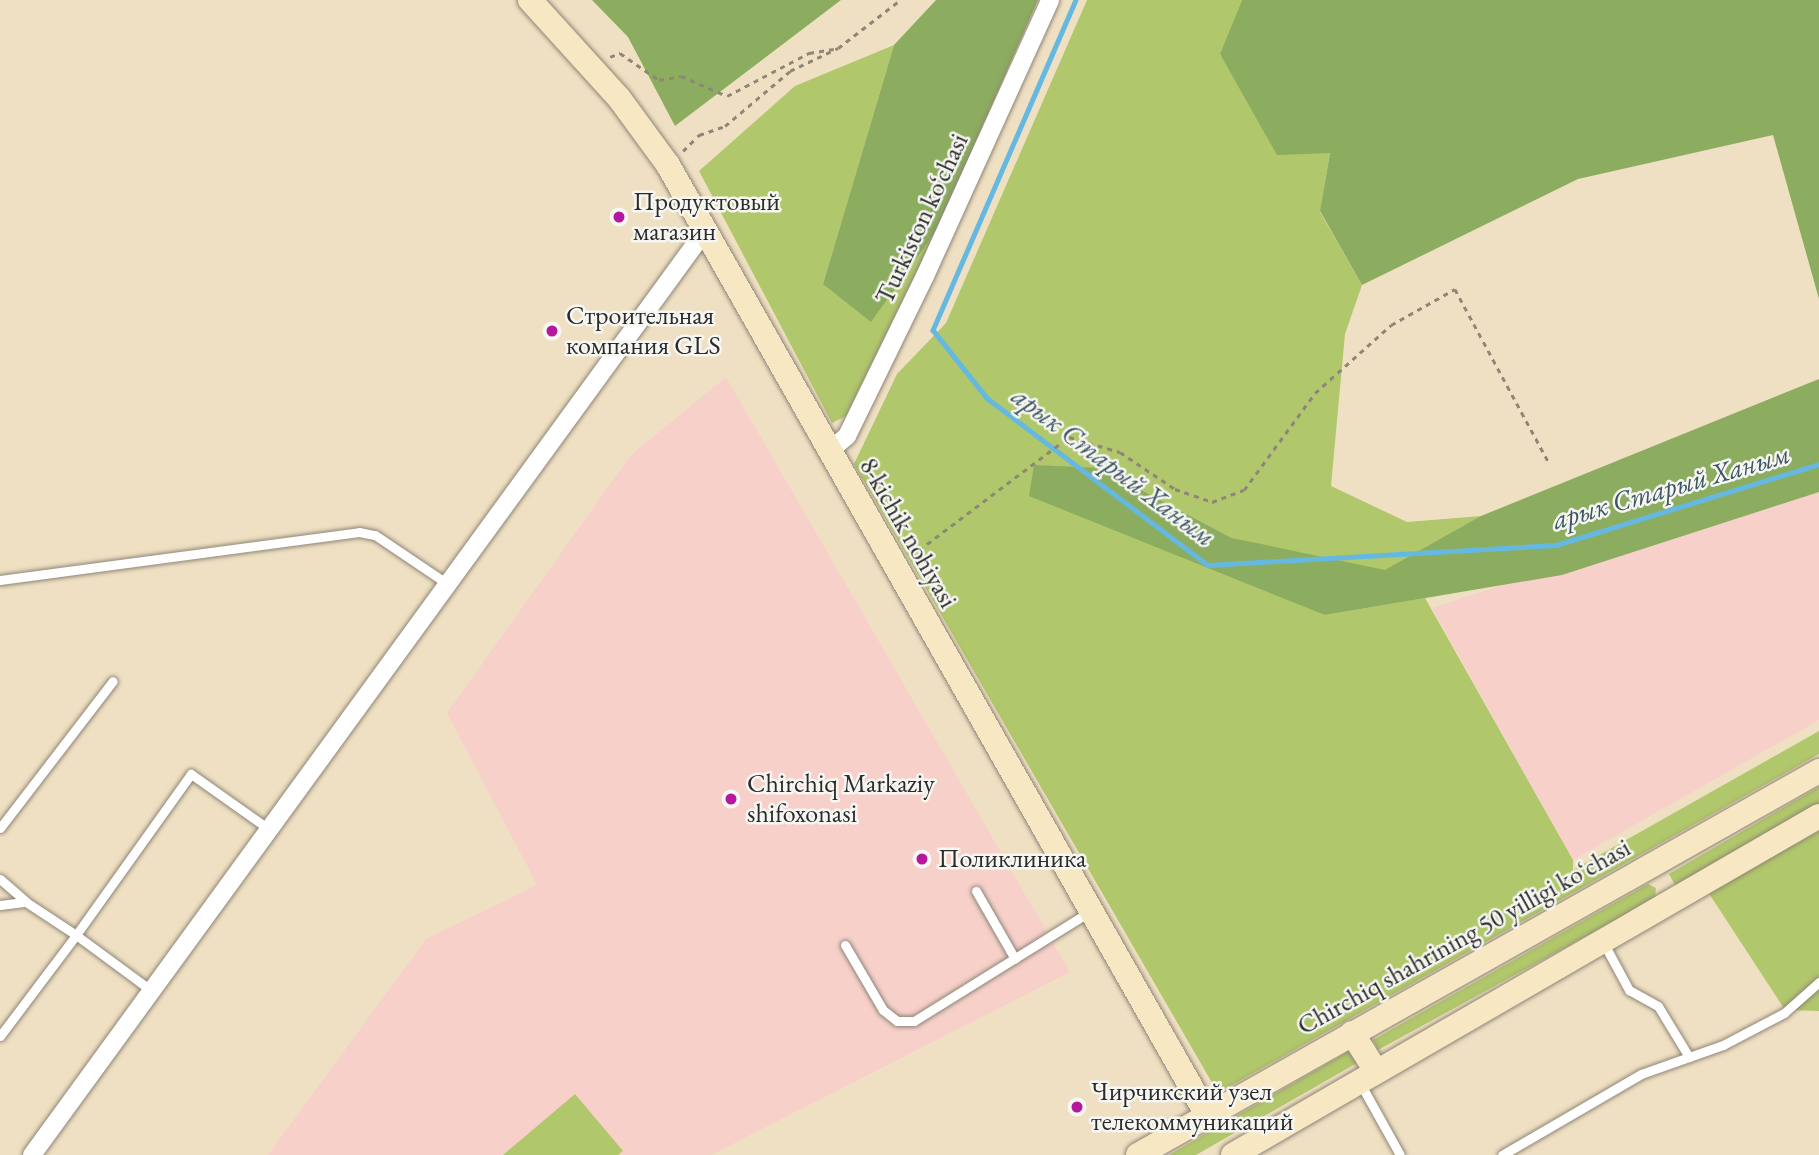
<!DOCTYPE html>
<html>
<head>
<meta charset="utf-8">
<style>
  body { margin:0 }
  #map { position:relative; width:1819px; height:1155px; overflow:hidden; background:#f0e0c3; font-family:"EB Garamond",serif }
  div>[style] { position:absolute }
  .built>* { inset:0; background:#f7d0ca }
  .green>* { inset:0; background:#b1c76b }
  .forest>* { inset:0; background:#8cac5f }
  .stream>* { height:4.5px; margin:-2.25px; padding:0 2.25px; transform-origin:2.25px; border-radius:2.25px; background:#65b9e1 }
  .path>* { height:2.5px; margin-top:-1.25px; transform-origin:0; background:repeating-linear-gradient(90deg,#8e8677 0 5px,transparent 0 10px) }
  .roads { filter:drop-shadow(0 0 2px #8e8677) drop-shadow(0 0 2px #8e8677) }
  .lane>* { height:9px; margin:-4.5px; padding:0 4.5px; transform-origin:4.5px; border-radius:4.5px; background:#fff }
  .street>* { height:18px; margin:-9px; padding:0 9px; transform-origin:9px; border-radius:9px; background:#fff }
  .secondary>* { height:24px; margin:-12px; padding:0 12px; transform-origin:12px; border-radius:12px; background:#f8e7c3 }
  .dots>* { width:19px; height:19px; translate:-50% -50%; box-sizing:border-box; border:4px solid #f6f6f2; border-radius:50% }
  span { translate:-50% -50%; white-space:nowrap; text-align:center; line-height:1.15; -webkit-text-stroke:5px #f6f6f2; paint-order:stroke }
  .poi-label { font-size:26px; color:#2b2b2b }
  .left { translate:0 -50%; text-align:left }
  .street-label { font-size:26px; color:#2b2b2b }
  .water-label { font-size:28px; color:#3c5662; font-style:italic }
</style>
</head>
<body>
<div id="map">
  <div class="built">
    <div style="clip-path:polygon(726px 377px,1070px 972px,711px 1155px,268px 1155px,426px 939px,537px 885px,447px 713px,631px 455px)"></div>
    <div style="clip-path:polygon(1819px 481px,1819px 720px,1573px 860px,1432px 608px)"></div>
  </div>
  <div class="green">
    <div style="clip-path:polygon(1087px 0,1242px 0,1220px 55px,1330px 152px,1320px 212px,1362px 285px,1345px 334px,1331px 486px,1407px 522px,1481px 516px,1394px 577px,1232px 538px,1100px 468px,1325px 615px,1425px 598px,1573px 860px,1573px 870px,1819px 731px,1819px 754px,1218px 1093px,854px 464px,897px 374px,946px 323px)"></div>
    <div style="clip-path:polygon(894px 45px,823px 284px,938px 228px,846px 416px,832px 423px,699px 171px,795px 86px)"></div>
    <div style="clip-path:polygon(1819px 787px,1819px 804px,1676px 887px,1669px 874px)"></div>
    <div style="clip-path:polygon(1819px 831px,1819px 1011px,1785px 1010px,1708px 892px)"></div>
    <div style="clip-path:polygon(1648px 884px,1656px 888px,1655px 898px,1378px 1050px,1373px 1040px)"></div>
    <div style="clip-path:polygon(1349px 1051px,1357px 1063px,1196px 1155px,1169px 1155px)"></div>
    <div style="clip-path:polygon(575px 1094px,623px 1151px,618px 1155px,503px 1155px)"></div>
  </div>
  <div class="forest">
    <div style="clip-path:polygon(592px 0,841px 0,675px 126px,628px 37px)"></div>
    <div style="clip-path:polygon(936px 0,1038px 0,938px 228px,871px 322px,823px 284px,894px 45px)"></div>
    <div style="clip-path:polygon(1242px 0,1819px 0,1819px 299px,1773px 135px,1578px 179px,1362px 285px,1320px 211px,1330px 153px,1277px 155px,1220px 54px)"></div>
    <div style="clip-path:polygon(1819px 379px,1819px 492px,1562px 575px,1325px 615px,1029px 496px,1034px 465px,1100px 468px,1232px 538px,1385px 570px,1481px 516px)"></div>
  </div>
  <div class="stream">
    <div style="left:1076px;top:0;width:360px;rotate:113.4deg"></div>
    <div style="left:933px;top:330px;width:87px;rotate:51.5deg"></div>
    <div style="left:987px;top:398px;width:277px;rotate:37.1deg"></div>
    <div style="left:1208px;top:565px;width:349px;rotate:-3.3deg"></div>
    <div style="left:1556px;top:545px;width:275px;rotate:-17.1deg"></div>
  </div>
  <div class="path">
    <div style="left:610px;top:57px;width:11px;rotate:-22deg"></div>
    <div style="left:620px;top:53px;width:47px;rotate:34.7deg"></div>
    <div style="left:659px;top:80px;width:22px;rotate:-10deg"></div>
    <div style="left:681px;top:76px;width:50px;rotate:23.5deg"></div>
    <div style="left:727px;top:96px;width:93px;rotate:-27.7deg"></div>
    <div style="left:809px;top:53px;width:25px;rotate:-9deg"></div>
    <div style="left:683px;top:151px;width:23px;rotate:-45deg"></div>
    <div style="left:699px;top:135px;width:28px;rotate:-19deg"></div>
    <div style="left:725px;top:126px;width:85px;rotate:-40.2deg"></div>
    <div style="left:790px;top:71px;width:53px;rotate:-25.6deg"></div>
    <div style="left:838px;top:48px;width:78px;rotate:-37.7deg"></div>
    <div style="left:911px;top:556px;width:198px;rotate:-37deg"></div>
    <div style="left:1069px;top:437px;width:53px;rotate:16.4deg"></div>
    <div style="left:1120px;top:452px;width:66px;rotate:33.9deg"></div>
    <div style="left:1175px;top:489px;width:39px;rotate:19deg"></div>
    <div style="left:1212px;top:502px;width:34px;rotate:-21deg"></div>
    <div style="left:1244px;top:490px;width:120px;rotate:-53.8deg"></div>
    <div style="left:1315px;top:393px;width:102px;rotate:-41.8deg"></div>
    <div style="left:1391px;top:325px;width:73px;rotate:-29.4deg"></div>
    <div style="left:1455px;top:289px;width:200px;rotate:61.6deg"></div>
  </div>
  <div class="roads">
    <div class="lane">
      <div style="left:0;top:580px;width:362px;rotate:-7.6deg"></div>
      <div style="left:359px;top:532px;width:16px;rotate:11deg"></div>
      <div style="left:375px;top:535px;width:89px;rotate:34deg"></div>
      <div style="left:0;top:828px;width:185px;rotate:-52.5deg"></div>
      <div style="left:0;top:879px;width:35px;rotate:41deg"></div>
      <div style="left:976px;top:891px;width:78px;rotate:60.2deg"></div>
      <div style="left:0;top:905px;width:26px;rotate:-7deg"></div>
      <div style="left:26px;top:902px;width:60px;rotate:33.4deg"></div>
      <div style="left:76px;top:935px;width:198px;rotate:-54.5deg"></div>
      <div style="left:191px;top:774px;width:97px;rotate:35.3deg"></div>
      <div style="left:1603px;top:942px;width:55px;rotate:61.6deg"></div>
      <div style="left:1629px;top:990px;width:33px;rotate:29deg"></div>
      <div style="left:1658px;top:1006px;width:60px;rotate:58.7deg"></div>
      <div style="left:845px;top:945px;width:75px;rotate:59.7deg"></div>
      <div style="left:883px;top:1010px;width:18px;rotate:38deg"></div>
      <div style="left:897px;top:1021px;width:17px"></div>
      <div style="left:914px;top:1021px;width:206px;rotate:-31.9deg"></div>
      <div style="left:0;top:1036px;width:126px;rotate:-53deg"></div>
      <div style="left:76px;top:935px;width:94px;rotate:36.4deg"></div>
      <div style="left:1360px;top:1083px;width:82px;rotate:60.9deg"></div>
      <div style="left:1502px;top:1155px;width:161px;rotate:-30.2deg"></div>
      <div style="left:1641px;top:1074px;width:87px;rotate:-19.5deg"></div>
      <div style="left:1723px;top:1045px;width:69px;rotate:-27.7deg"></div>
      <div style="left:1784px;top:1013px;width:47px;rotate:-41.5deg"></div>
    </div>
    <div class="street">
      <div style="left:828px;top:452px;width:25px;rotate:-40deg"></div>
      <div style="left:847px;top:436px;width:178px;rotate:-64deg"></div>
      <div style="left:925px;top:276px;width:303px;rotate:-65.6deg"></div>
      <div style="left:32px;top:1155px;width:1142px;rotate:-53.94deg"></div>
    </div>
    <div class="secondary">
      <div style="left:530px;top:0;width:132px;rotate:47.8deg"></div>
      <div style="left:619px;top:98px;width:83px;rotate:53.8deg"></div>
      <div style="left:668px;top:165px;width:1092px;rotate:60.43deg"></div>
      <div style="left:1352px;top:1033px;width:45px;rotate:57.7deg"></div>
      <div style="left:1138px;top:1155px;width:782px;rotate:-29.42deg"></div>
      <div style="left:1233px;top:1155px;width:677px;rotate:-30.05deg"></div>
    </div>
  </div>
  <div class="dots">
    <div style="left:619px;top:217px;background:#b5179e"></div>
    <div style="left:552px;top:331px;background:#b5179e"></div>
    <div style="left:731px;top:799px;background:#b5179e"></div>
    <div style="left:922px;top:859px;background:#b5179e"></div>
    <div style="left:1077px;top:1107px;background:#b5179e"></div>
  </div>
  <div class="poi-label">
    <span class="left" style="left:633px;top:217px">Продуктовый<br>магазин</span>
    <span class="left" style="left:566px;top:331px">Строительная<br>компания GLS</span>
    <span class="left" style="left:747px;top:799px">Chirchiq Markaziy<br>shifoxonasi</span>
    <span class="left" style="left:938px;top:859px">Поликлиника</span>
    <span class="left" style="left:1091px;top:1107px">Чирчикский узел<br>телекоммуникаций</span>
  </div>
  <div class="street-label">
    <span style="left:922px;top:219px;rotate:-65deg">Turkiston ko‘chasi</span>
    <span style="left:908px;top:533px;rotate:60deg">8-kichik nohiyasi</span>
    <span style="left:1464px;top:937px;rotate:-29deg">Chirchiq shahrining 50 yilligi koʻchasi</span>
  </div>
  <div class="water-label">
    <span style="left:1114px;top:466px;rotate:37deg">арык Старый Ханым</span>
    <span style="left:1671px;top:486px;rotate:-16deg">арык Старый Ханым</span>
  </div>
</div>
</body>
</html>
